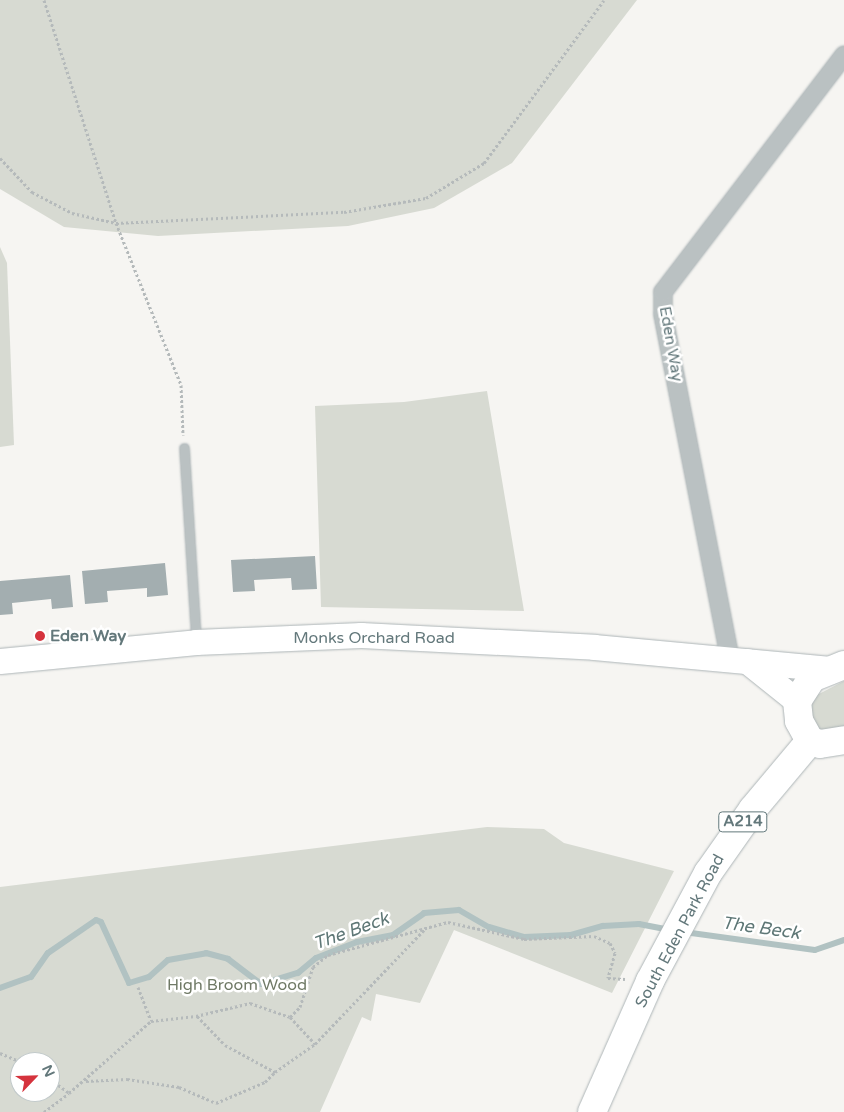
<!DOCTYPE html>
<html>
<head>
<meta charset="utf-8">
<style>
  body { margin:0 }
  #map { position:relative; width:844px; height:1112px; overflow:hidden; background:#f6f5f2; font-family:"Varela Round",sans-serif }
  div>[style] { position:absolute }
  .green>* { inset:0; background:#d7dad2 }
  .stream>* { height:6px; margin:-3px; padding:0 3px; transform-origin:3px; border-radius:3px; background:#b1c2c2 }
  .building>* { inset:0; background:#a3aeb0 }
  .path>* { height:3px; margin-top:-1.5px; transform-origin:0; background:repeating-linear-gradient(90deg,#b5babb 0 2.5px,transparent 0 5px) }
  .roads { filter:drop-shadow(0 0 1px #adb5b7) drop-shadow(0 0 1px #adb5b7) }
  .lane>* { height:9px; margin:-4.5px; padding:0 4.5px; transform-origin:4.5px; border-radius:4.5px; background:#bac1c2 }
  .street>* { height:18px; margin:-9px; padding:0 9px; transform-origin:9px; border-radius:9px; background:#bac1c2 }
  .secondary>* { height:25px; margin:-12.5px; padding:0 12.5px; transform-origin:12.5px; border-radius:12.5px; background:#fff }
  .primary>* { height:28px; margin:-14px; padding:0 14px; transform-origin:14px; border-radius:14px; background:#fff }
  .dots>* { width:14px; height:14px; translate:-50% -50%; box-sizing:border-box; border:2px solid #fff; border-radius:50% }
  span { translate:-50% -50%; white-space:nowrap; text-align:center; line-height:1.15; -webkit-text-stroke:5px #fff; paint-order:stroke }
  .shield-label span { padding:1px 4px; background:#fff; border:1px solid; border-radius:4px; -webkit-text-stroke-width:0 }
  .shield-label { font-size:15px; color:#63787b; font-weight:700 }
  .street-label { font-size:16px; color:#63787b }
  .poi-label { font-size:16px; color:#63787b; font-weight:700 }
  .left { translate:0 -50%; text-align:left }
  .park-label { font-size:16px; color:#6f7965 }
  .water-label { font-size:18px; color:#5e7776; font-style:italic }
  .north { position:absolute; left:10px; top:1052px; width:50px; height:50px; box-sizing:border-box; background:#fff; border:1px solid #c1c9ca; border-radius:50%; rotate:66deg; font-size:14px; font-weight:700; line-height:20px; text-align:center; color:#63787b }
  .north::after { content:''; display:block; margin:auto; width:18px; height:22px; background:#d5333d; clip-path:polygon(50% 0,100% 100%,50% 72%,0 100%) }
</style>
</head>
<body>
<div id="map">
  <div class="green">
    <div style="clip-path:polygon(0 0,637px 0,512px 163px,434px 208px,348px 226px,158px 236px,64px 227px,0 189px)"></div>
    <div style="clip-path:polygon(0 247px,7px 263px,14px 445px,0 447px)"></div>
    <div style="clip-path:polygon(487px 391px,524px 611px,321px 607px,315px 406px,404px 402px)"></div>
    <div style="clip-path:polygon(844px 681px,844px 730px,816px 731px,809px 706px,815px 696px)"></div>
    <div style="clip-path:polygon(evenodd,487px 827px,544px 829px,564px 843px,674px 871px,612px 993px,454px 930px,420px 1003px,376px 994px,371px 1021px,362px 1017px,320px 1112px,0 1112px,0 887px,487px 827px,20px 1062px,50px 1062px,50px 1092px,20px 1092px,20px 1062px)"></div>
  </div>
  <div class="stream">
    <div style="left:684px;top:932px;width:132px;rotate:7.8deg"></div>
    <div style="left:815px;top:950px;width:31px;rotate:-19deg"></div>
    <div style="left:0;top:988px;width:33px;rotate:-20deg"></div>
    <div style="left:31px;top:977px;width:29px;rotate:-55deg"></div>
    <div style="left:48px;top:953px;width:58px;rotate:-34.5deg"></div>
    <div style="left:96px;top:920px;width:5px;rotate:22deg"></div>
    <div style="left:101px;top:922px;width:67px;rotate:65.3deg"></div>
    <div style="left:129px;top:983px;width:21px;rotate:-17deg"></div>
    <div style="left:149px;top:977px;width:25px;rotate:-42deg"></div>
    <div style="left:168px;top:960px;width:39px;rotate:-10deg"></div>
    <div style="left:206px;top:953px;width:23px;rotate:15deg"></div>
    <div style="left:228px;top:959px;width:41px;rotate:37.1deg"></div>
    <div style="left:261px;top:984px;width:39px;rotate:-17deg"></div>
    <div style="left:298px;top:973px;width:23px;rotate:-40deg"></div>
    <div style="left:316px;top:958px;width:44px;rotate:-21.3deg"></div>
    <div style="left:357px;top:942px;width:37px;rotate:-11deg"></div>
    <div style="left:393px;top:935px;width:38px;rotate:-35deg"></div>
    <div style="left:424px;top:913px;width:35px;rotate:-5deg"></div>
    <div style="left:459px;top:910px;width:34px;rotate:30deg"></div>
    <div style="left:489px;top:927px;width:36px;rotate:16deg"></div>
    <div style="left:524px;top:937px;width:47px;rotate:-2.4deg"></div>
    <div style="left:571px;top:935px;width:33px;rotate:-16deg"></div>
    <div style="left:603px;top:926px;width:36px;rotate:-3deg"></div>
    <div style="left:639px;top:924px;width:33px;rotate:11deg"></div>
  </div>
  <div class="building">
    <div style="clip-path:polygon(315px 556px,317px 589px,292px 590px,291px 578px,254px 580px,255px 591px,233px 592px,231px 560px)"></div>
    <div style="clip-path:polygon(165px 563px,168px 595px,147px 597px,147px 588px,107px 591px,108px 602px,85px 604px,82px 571px)"></div>
    <div style="clip-path:polygon(70px 575px,73px 607px,52px 609px,51px 599px,12px 603px,13px 614px,0 615px,0 581px)"></div>
  </div>
  <div class="path">
    <div style="left:44px;top:0;width:234px;rotate:72.1deg"></div>
    <div style="left:116px;top:223px;width:175px;rotate:68.1deg"></div>
    <div style="left:181px;top:385px;width:50px;rotate:87.7deg"></div>
    <div style="left:0;top:158px;width:47px;rotate:46.7deg"></div>
    <div style="left:32px;top:192px;width:45px;rotate:27.7deg"></div>
    <div style="left:72px;top:213px;width:45px;rotate:12.8deg"></div>
    <div style="left:116px;top:223px;width:228px;rotate:-2.8deg"></div>
    <div style="left:344px;top:212px;width:83px;rotate:-9.7deg"></div>
    <div style="left:426px;top:198px;width:68px;rotate:-31.1deg"></div>
    <div style="left:484px;top:163px;width:202px;rotate:-53.6deg"></div>
    <div style="left:138px;top:987px;width:36px;rotate:69deg"></div>
    <div style="left:197px;top:1016px;width:40px;rotate:46deg"></div>
    <div style="left:225px;top:1045px;width:57px;rotate:28.4deg"></div>
    <div style="left:275px;top:1072px;width:49px;rotate:-35deg"></div>
    <div style="left:290px;top:1017px;width:37px;rotate:47deg"></div>
    <div style="left:315px;top:1044px;width:161px;rotate:-46.3deg"></div>
    <div style="left:0;top:1053px;width:23px;rotate:23deg"></div>
    <div style="left:50px;top:1079px;width:24px;rotate:36deg"></div>
    <div style="left:69px;top:1093px;width:109px;rotate:-41.3deg"></div>
    <div style="left:151px;top:1021px;width:45px;rotate:-6.3deg"></div>
    <div style="left:196px;top:1016px;width:56px;rotate:-13.5deg"></div>
    <div style="left:250px;top:1003px;width:42px;rotate:19.3deg"></div>
    <div style="left:290px;top:1017px;width:14px;rotate:-45deg"></div>
    <div style="left:300px;top:1007px;width:42px;rotate:-72deg"></div>
    <div style="left:313px;top:967px;width:19px;rotate:-39deg"></div>
    <div style="left:328px;top:955px;width:124px;rotate:-15.4deg"></div>
    <div style="left:448px;top:922px;width:78px;rotate:12.6deg"></div>
    <div style="left:524px;top:939px;width:70px;rotate:-2.5deg"></div>
    <div style="left:594px;top:936px;width:17px;rotate:24deg"></div>
    <div style="left:610px;top:943px;width:11px;rotate:63deg"></div>
    <div style="left:615px;top:953px;width:26px;rotate:106deg"></div>
    <div style="left:608px;top:978px;width:17px;rotate:3deg"></div>
    <div style="left:86px;top:1081px;width:41px;rotate:-2.8deg"></div>
    <div style="left:127px;top:1079px;width:53px;rotate:8.7deg"></div>
    <div style="left:179px;top:1087px;width:40px;rotate:23.4deg"></div>
    <div style="left:216px;top:1103px;width:53px;rotate:-23.2deg"></div>
    <div style="left:265px;top:1082px;width:14px;rotate:-45deg"></div>
    <div style="left:44px;top:1112px;width:31px;rotate:-37deg"></div>
  </div>
  <div class="roads">
    <div class="lane">
      <div style="left:184px;top:448px;width:191px;rotate:86.4deg"></div>
    </div>
    <div class="street">
      <div style="left:730px;top:659px;width:352px;rotate:-101deg"></div>
      <div style="left:663px;top:313px;width:21px;rotate:-90deg"></div>
      <div style="left:663px;top:292px;width:298px;rotate:-52.6deg"></div>
    </div>
    <div class="secondary">
      <div style="left:0;top:661px;width:197px;rotate:-5.5deg"></div>
      <div style="left:196px;top:642px;width:165px;rotate:-2.4deg"></div>
      <div style="left:361px;top:635px;width:233px;rotate:2.9deg"></div>
      <div style="left:594px;top:647px;width:237px;rotate:5.3deg"></div>
      <div style="left:747px;top:661px;width:64px;rotate:38.7deg"></div>
    </div>
    <div class="primary">
      <div style="left:844px;top:665px;width:35px;rotate:158deg"></div>
      <div style="left:812px;top:678px;width:27px;rotate:123deg"></div>
      <div style="left:797px;top:701px;width:20px;rotate:84deg"></div>
      <div style="left:799px;top:721px;width:23px;rotate:61deg"></div>
      <div style="left:810px;top:741px;width:10px;rotate:17deg"></div>
      <div style="left:820px;top:744px;width:24px;rotate:-9deg"></div>
      <div style="left:592px;top:1112px;width:143px;rotate:-66.1deg"></div>
      <div style="left:650px;top:981px;width:123px;rotate:-61.8deg"></div>
      <div style="left:708px;top:873px;width:78px;rotate:-54.9deg"></div>
      <div style="left:753px;top:809px;width:89px;rotate:-50deg"></div>
    </div>
  </div>
  <div class="dots">
    <div style="left:40px;top:636px;background:#d5333d"></div>
  </div>
  <div class="shield-label">
    <span style="left:743px;top:822px">A214</span>
  </div>
  <div class="street-label">
    <span style="left:671px;top:344px;rotate:80deg">Eden Way</span>
    <span style="left:374px;top:638px">Monks Orchard Road</span>
    <span style="left:680px;top:931px;rotate:-62deg">South Eden Park Road</span>
  </div>
  <div class="poi-label">
    <span class="left" style="left:50px;top:636px">Eden Way</span>
  </div>
  <div class="park-label">
    <span style="left:237px;top:985px">High Broom Wood</span>
  </div>
  <div class="water-label">
    <span style="left:761px;top:928px;rotate:8deg">The Beck</span>
    <span style="left:351px;top:931px;rotate:-20deg">The Beck</span>
  </div>
  <div class="north">N</div>
</div>
</body>
</html>
